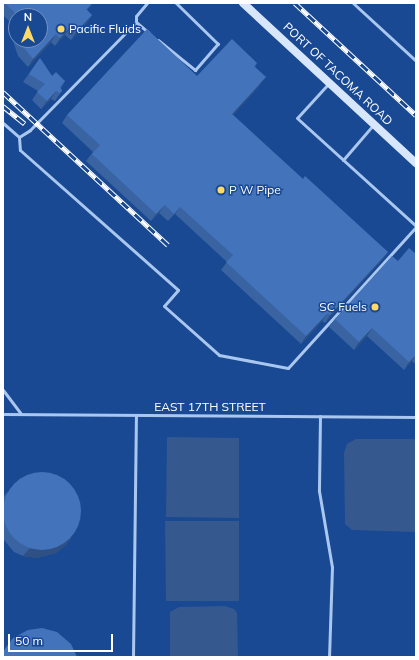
<!DOCTYPE html>
<html>
<head>
<meta charset="utf-8">
<style>
  body { margin:0 }
  #map { position:relative; width:419px; height:660px; overflow:hidden; background:#194993; font-family:Mulish,sans-serif }
  div>[style] { position:absolute }
  .water>* { inset:0; background:#35588e }
  .service>* { height:3px; margin:-1.5px; padding:0 1.5px; transform-origin:1.5px; border-radius:1.5px; background:#aac7f0 }
  .secondary>* { height:8px; margin:-4px; padding:0 4px; transform-origin:4px; border-radius:4px; background:#d8e6fb }
  .rail>* { height:4.5px; margin-top:-2.25px; transform-origin:0; background:repeating-linear-gradient(90deg,#194993 0 9px,#fff 0 18px); box-sizing:border-box; border-block:1px solid #fff }
  .wall>* { inset:0; background:#3963a1 }
  .shaded-wall>* { inset:0; background:#2e5083 }
  .building>* { inset:0; background:#4273bb }
  .round { border-radius:50% }
  .dots>* { width:11px; height:11px; translate:-50% -50%; box-sizing:border-box; border:2px solid #194993; border-radius:50% }
  span { translate:-50% -50%; white-space:nowrap; text-align:center; line-height:1.15; -webkit-text-stroke:3px #194993; paint-order:stroke }
  .poi-label { font-size:12px; color:#fff }
  .left { translate:0 -50%; text-align:left }
  .right { translate:-100% -50%; text-align:right }
  .street-label { font-size:12px; color:#fff }
  .frame { position:absolute; inset:0; border:4px solid #fff; pointer-events:none }
  .north { position:absolute; left:8px; top:8px; width:40px; height:40px; box-sizing:border-box; background:#194993; border:1px solid #7592be; border-radius:50%; rotate:0deg; font-size:11px; font-weight:700; line-height:16px; text-align:center; color:#fff }
  .north::after { content:''; display:block; margin:auto; width:14px; height:18px; background:#ffda69; clip-path:polygon(50% 0,100% 100%,50% 72%,0 100%) }
  .scale { position:absolute; left:8px; top:634px; width:105px; height:18px; box-sizing:border-box; border:2px solid #fff; border-top:0; padding-left:5px; font-size:12px; line-height:14px; white-space:nowrap; color:#fff; -webkit-text-stroke:3px #194993; paint-order:stroke }
</style>
</head>
<body>
<div id="map">
  <div class="water">
    <div style="clip-path:polygon(167px 437px,239px 438px,239px 518px,166px 517px)"></div>
    <div style="clip-path:polygon(356px 439px,416px 439px,416px 532px,352px 530px,345px 524px,344px 453px,347px 444px)"></div>
    <div style="clip-path:polygon(165px 521px,239px 521px,239px 601px,166px 601px)"></div>
    <div style="clip-path:polygon(225px 606px,234px 609px,237px 613px,238px 657px,170px 657px,170px 612px,179px 607px)"></div>
  </div>
  <div class="service">
    <div style="left:147px;top:3px;width:17px;rotate:130deg"></div>
    <div style="left:136px;top:16px;width:6px;rotate:90deg"></div>
    <div style="left:136px;top:22px;width:16px;rotate:40deg"></div>
    <div style="left:353px;top:3px;width:86px;rotate:42.6deg"></div>
    <div style="left:158px;top:40px;width:48px;rotate:39deg"></div>
    <div style="left:195px;top:70px;width:35px;rotate:-49deg"></div>
    <div style="left:218px;top:44px;width:59px;rotate:-135.7deg"></div>
    <div style="left:329px;top:83px;width:47px;rotate:132.4deg"></div>
    <div style="left:297px;top:118px;width:161px;rotate:42.2deg"></div>
    <div style="left:3px;top:123px;width:21px;rotate:41deg"></div>
    <div style="left:19px;top:137px;width:13px;rotate:-32deg"></div>
    <div style="left:30px;top:130px;width:151px;rotate:-45.5deg"></div>
    <div style="left:19px;top:137px;width:13px;rotate:86deg"></div>
    <div style="left:20px;top:150px;width:211px;rotate:41.5deg"></div>
    <div style="left:178px;top:290px;width:21px;rotate:131deg"></div>
    <div style="left:164px;top:306px;width:74px;rotate:41.7deg"></div>
    <div style="left:219px;top:355px;width:70px;rotate:10.7deg"></div>
    <div style="left:288px;top:368px;width:190px;rotate:-47.8deg"></div>
    <div style="left:343px;top:160px;width:48px;rotate:-49.3deg"></div>
    <div style="left:3px;top:390px;width:30px;rotate:53deg"></div>
    <div style="left:3px;top:414px;width:413px;rotate:0.4deg"></div>
    <div style="left:320px;top:416px;width:75px;rotate:90.8deg"></div>
    <div style="left:319px;top:491px;width:77px;rotate:80.3deg"></div>
    <div style="left:332px;top:567px;width:90px;rotate:91.9deg"></div>
    <div style="left:133px;top:657px;width:242px;rotate:-89.3deg"></div>
  </div>
  <div class="secondary">
    <div style="left:243px;top:3px;width:236px;rotate:42.8deg"></div>
  </div>
  <div class="rail">
    <div style="left:295px;top:3px;width:165px;rotate:42.8deg"></div>
    <div style="left:3px;top:92px;width:225px;rotate:42.8deg"></div>
    <div style="left:3px;top:106px;width:28px;rotate:39deg"></div>
  </div>
  <div class="wall">
    <div style="clip-path:polygon(evenodd,3px 3px,93px 3px,87px 10px,92px 15px,87px 23px,71px 40px,65px 35px,55px 46px,51px 42px,28px 67px,18px 56px,10px 32px,14px 26px,3px 15px,3px 3px,16px 16px,40px 16px,40px 40px,16px 40px,16px 16px)"></div>
    <div style="clip-path:polygon(40px 58px,52px 76px,65px 81px,61px 88px,62px 91px,57px 98px,55px 101px,51px 99px,41px 109px,32px 100px,38px 91px,23px 82px)"></div>
    <div style="clip-path:polygon(257px 63px,255px 67px,260px 85px,233px 115px,303px 179px,388px 252px,382px 260px,325px 323px,322px 321px,301px 344px,221px 270px,227px 262px,175px 214px,168px 221px,159px 213px,151px 221px,86px 161px,93px 152px,62px 123px,67px 115px,197px 76px)"></div>
    <div style="clip-path:polygon(416px 254px,416px 365px,412px 361px,404px 370px,367px 336px,354px 350px,329px 327px,335px 319px,398px 261px)"></div>
    <div style="clip-path:polygon(7px 492px,71px 538px,66px 545px,56px 553px,37px 558px,23px 556px,14px 552px,3px 539px,3px 498px)"></div>
  </div>
  <div class="shaded-wall">
    <div style="clip-path:polygon(92px 15px,87px 23px,71px 40px,76px 32px)"></div>
    <div style="clip-path:polygon(70px 27px,65px 35px,55px 46px,60px 38px)"></div>
    <div style="clip-path:polygon(56px 34px,51px 42px,28px 67px,33px 59px)"></div>
    <div style="clip-path:polygon(266px 77px,260px 85px,227px 122px,232px 114px)"></div>
    <div style="clip-path:polygon(56px 91px,51px 99px,41px 109px,47px 101px)"></div>
    <div style="clip-path:polygon(165px 205px,159px 213px,151px 221px,156px 214px)"></div>
    <div style="clip-path:polygon(180px 207px,175px 214px,168px 221px)"></div>
    <div style="clip-path:polygon(388px 252px,382px 260px,325px 323px,330px 315px)"></div>
    <div style="clip-path:polygon(328px 313px,322px 321px,301px 344px,306px 336px)"></div>
    <div style="clip-path:polygon(372px 328px,367px 336px,354px 350px,359px 342px)"></div>
    <div style="clip-path:polygon(416px 355px,412px 361px,404px 370px,409px 362px)"></div>
    <div style="clip-path:polygon(71px 538px,66px 545px,56px 553px,37px 558px,23px 556px,29px 549px)"></div>
  </div>
  <div class="building">
    <div style="clip-path:polygon(5px 3px,92px 3px,86px 9px,92px 15px,76px 32px,70px 27px,60px 38px,56px 34px,33px 59px,24px 48px,21px 40px,40px 40px,40px 16px,18px 16px)"></div>
    <div style="clip-path:polygon(147px 29px,197px 76px,232px 39px,257px 63px,254px 66px,266px 77px,232px 114px,303px 179px,305px 176px,388px 252px,330px 315px,328px 313px,306px 336px,226px 262px,233px 255px,180px 207px,174px 214px,165px 205px,156px 214px,92px 154px,100px 145px,67px 115px)"></div>
    <div style="clip-path:polygon(40px 58px,52px 76px,56px 72px,65px 81px,60px 87px,62px 91px,60px 93px,56px 91px,47px 101px,37px 92px,45px 84px,29px 74px)"></div>
    <div style="clip-path:polygon(409px 248px,416px 254px,416px 355px,409px 362px,372px 328px,359px 342px,335px 319px,392px 256px,398px 261px)"></div>
    <div class="round" style="left:3px;top:472px;width:78px;height:78px"></div>
    <div style="clip-path:polygon(42px 628px,57px 632px,71px 644px,77px 657px,3px 657px,4px 650px,13px 638px,28px 630px)"></div>
  </div>
  <div class="dots">
    <div style="left:61px;top:29px;background:#ffda69"></div>
    <div style="left:221px;top:190px;background:#ffda69"></div>
    <div style="left:375px;top:307px;background:#ffda69"></div>
  </div>
  <div class="poi-label">
    <span class="left" style="left:69px;top:29px">Pacific Fluids</span>
    <span class="left" style="left:229px;top:190px">P W Pipe</span>
    <span class="right" style="left:367px;top:307px">SC Fuels</span>
  </div>
  <div class="street-label">
    <span style="left:338px;top:74px;rotate:43deg">PORT OF TACOMA ROAD</span>
    <span style="left:210px;top:407px">EAST 17TH STREET</span>
  </div>
  <div class="frame"></div>
  <div class="north">N</div>
  <div class="scale">50 m</div>
</div>
</body>
</html>
